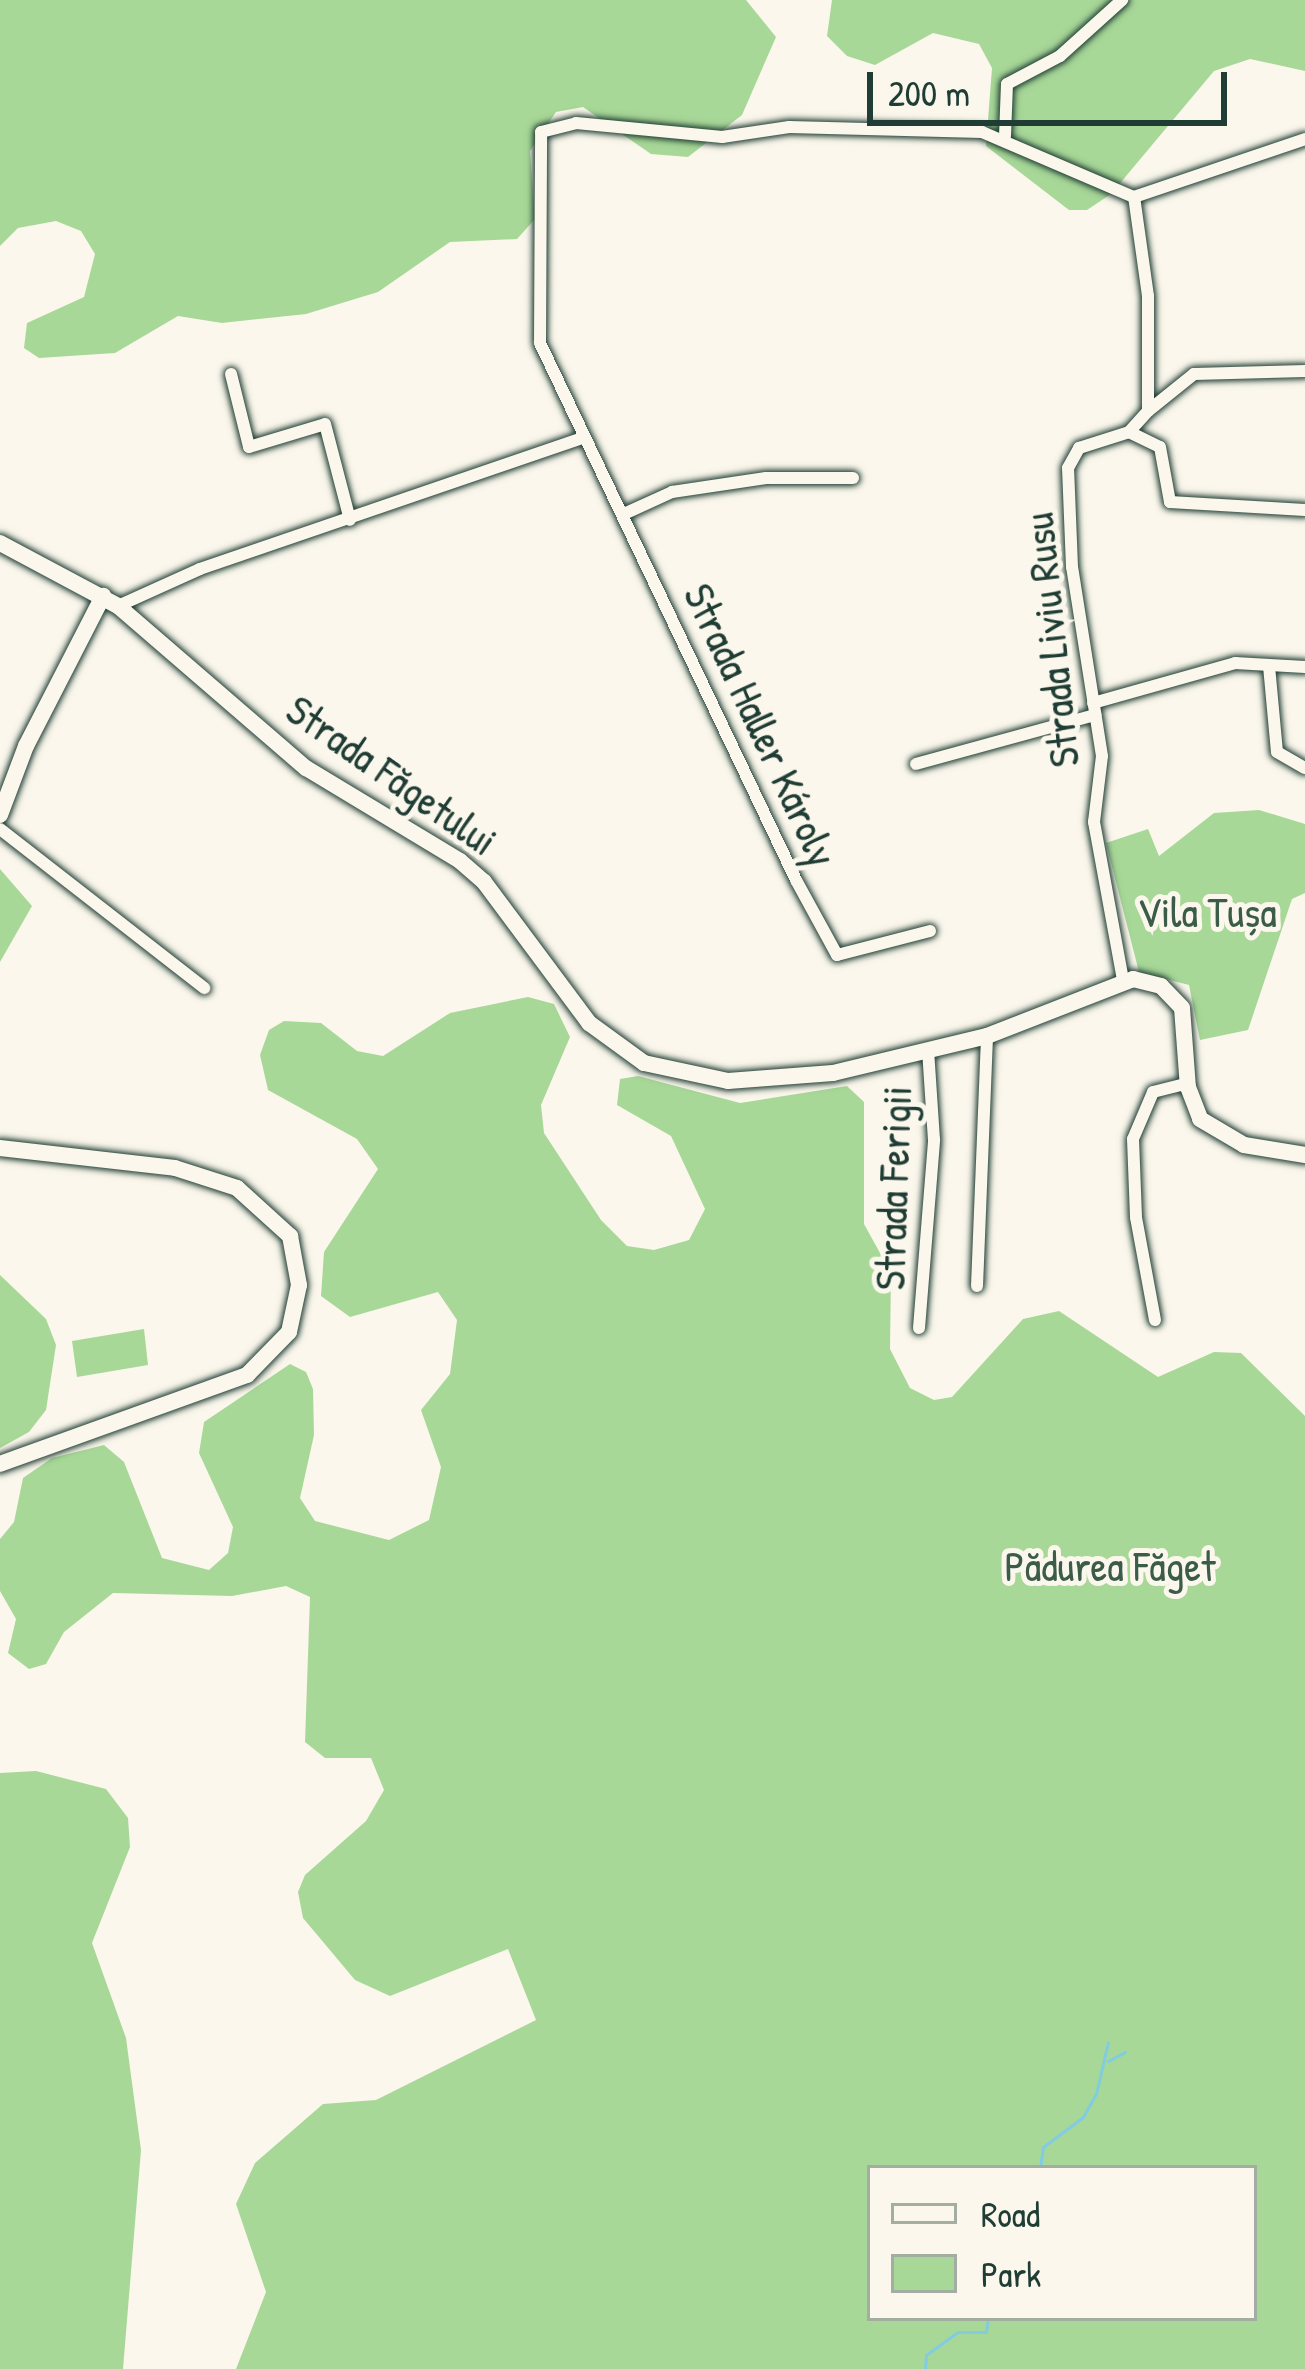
<!DOCTYPE html>
<html>
<head>
<meta charset="utf-8">
<style>
  body { margin:0 }
  #map { position:relative; width:1305px; height:2369px; overflow:hidden; background:#fbf7ec; font-family:"Patrick Hand",sans-serif }
  div>[style] { position:absolute }
  .green>* { inset:0; background:#a8d898 }
  .stream>* { height:3px; margin:-1.5px; padding:0 1.5px; transform-origin:1.5px; border-radius:1.5px; background:#81cce1 }
  .roads { filter:drop-shadow(0 0 3px #1f3d34) drop-shadow(0 0 3px #1f3d34) }
  .street>* { height:12px; margin:-6px; padding:0 6px; transform-origin:6px; border-radius:6px; background:#fbf7ec }
  .secondary>* { height:16px; margin:-8px; padding:0 8px; transform-origin:8px; border-radius:8px; background:#fbf7ec }
  span { translate:-50% -50%; white-space:nowrap; text-align:center; line-height:1.15; -webkit-text-stroke:10px #fbf7ec; paint-order:stroke }
  .street-label { font-size:42px; color:#1f3d34 }
  .park-label { font-size:42px; color:#3a5c48 }
  .legend { position:absolute; left:867px; top:2165px; width:390px; height:156px; box-sizing:border-box; background:#fbf7ec; border:3px solid #a3ada2; margin:0; padding:15px 21px; list-style:none; font-size:36px; color:#1f3d34 }
  .legend li { display:flex; align-items:center; gap:24px; height:60px }
  .legend b { width:60px; border:3px solid #a3ada2 }
  .scale { position:absolute; left:867px; top:72px; width:360px; height:54px; box-sizing:border-box; border:6px solid #1f3d34; border-top:0; padding-left:15px; font-size:36px; line-height:42px; white-space:nowrap; color:#1f3d34; -webkit-text-stroke:9px #fbf7ec; paint-order:stroke }
</style>
</head>
<body>
<div id="map">
  <div class="green">
    <div style="clip-path:polygon(0 0,746px 0,776px 37px,742px 115px,688px 157px,651px 154px,583px 107px,556px 112px,530px 151px,535px 219px,517px 239px,450px 242px,378px 292px,306px 314px,222px 323px,178px 316px,115px 353px,39px 358px,24px 348px,27px 323px,84px 297px,95px 254px,81px 231px,56px 221px,18px 228px,0 246px)"></div>
    <div style="clip-path:polygon(832px 0,1305px 0,1305px 71px,1250px 59px,1214px 71px,1111px 194px,1087px 210px,1069px 210px,986px 146px,992px 68px,979px 44px,933px 33px,875px 65px,847px 56px,827px 36px)"></div>
    <div style="clip-path:polygon(1259px 810px,1305px 824px,1305px 893px,1292px 899px,1248px 1030px,1200px 1040px,1189px 985px,1139px 972px,1106px 843px,1148px 829px,1159px 856px,1214px 813px)"></div>
    <div style="clip-path:polygon(0 869px,32px 906px,0 962px)"></div>
    <div style="clip-path:polygon(evenodd,528px 997px,554px 1004px,570px 1037px,541px 1105px,544px 1133px,601px 1220px,627px 1246px,654px 1250px,689px 1240px,705px 1209px,671px 1136px,617px 1105px,620px 1079px,638px 1076px,740px 1103px,847px 1086px,864px 1102px,864px 1224px,891px 1273px,890px 1349px,910px 1388px,934px 1400px,952px 1397px,1023px 1319px,1059px 1311px,1158px 1377px,1214px 1352px,1241px 1353px,1305px 1416px,1305px 2369px,236px 2369px,266px 2292px,236px 2204px,255px 2163px,323px 2104px,376px 2100px,536px 2020px,508px 1949px,390px 1996px,355px 1980px,303px 1918px,298px 1892px,305px 1875px,366px 1821px,384px 1790px,371px 1758px,325px 1758px,305px 1742px,310px 1597px,286px 1586px,232px 1596px,113px 1593px,64px 1632px,46px 1664px,29px 1669px,8px 1653px,16px 1619px,0 1591px,0 1539px,14px 1522px,23px 1478px,52px 1458px,104px 1445px,124px 1462px,162px 1558px,209px 1570px,228px 1553px,233px 1527px,199px 1453px,204px 1422px,290px 1364px,306px 1372px,313px 1389px,314px 1435px,300px 1498px,315px 1521px,389px 1540px,429px 1520px,441px 1467px,421px 1410px,450px 1374px,457px 1320px,438px 1292px,350px 1317px,321px 1296px,324px 1252px,378px 1169px,357px 1139px,268px 1090px,260px 1055px,269px 1030px,284px 1021px,321px 1023px,357px 1051px,383px 1056px,450px 1013px,528px 997px,870px 2168px,1254px 2168px,1254px 2318px,870px 2318px,870px 2168px)"></div>
    <div style="clip-path:polygon(0 1275px,46px 1319px,56px 1345px,46px 1410px,29px 1432px,0 1448px)"></div>
    <div style="clip-path:polygon(144px 1329px,148px 1365px,77px 1377px,72px 1341px)"></div>
    <div style="clip-path:polygon(36px 1771px,106px 1789px,128px 1818px,130px 1847px,92px 1943px,126px 2038px,141px 2150px,123px 2369px,0 2369px,0 1773px)"></div>
  </div>
  <div class="stream">
    <div style="left:1108px;top:2061px;width:19px;rotate:-28deg"></div>
    <div style="left:1040px;top:2168px;width:21px;rotate:-82deg"></div>
    <div style="left:1043px;top:2147px;width:50px;rotate:-36.9deg"></div>
    <div style="left:1083px;top:2117px;width:26px;rotate:-61deg"></div>
    <div style="left:1096px;top:2094px;width:53px;rotate:-77deg"></div>
    <div style="left:925px;top:2369px;width:14px;rotate:-86deg"></div>
    <div style="left:926px;top:2355px;width:39px;rotate:-36deg"></div>
    <div style="left:958px;top:2332px;width:28px"></div>
    <div style="left:986px;top:2332px;width:14px;rotate:-82deg"></div>
  </div>
  <div class="roads">
    <div class="street">
      <div style="left:1005px;top:136px;width:52px;rotate:-87.8deg"></div>
      <div style="left:1007px;top:84px;width:60px;rotate:-27.8deg"></div>
      <div style="left:1060px;top:56px;width:84px;rotate:-42.1deg"></div>
      <div style="left:231px;top:374px;width:75px;rotate:76.1deg"></div>
      <div style="left:249px;top:447px;width:79px;rotate:-16.8deg"></div>
      <div style="left:325px;top:424px;width:99px;rotate:75.4deg"></div>
      <div style="left:1148px;top:411px;width:59px;rotate:-38.8deg"></div>
      <div style="left:1194px;top:374px;width:111px;rotate:-1.5deg"></div>
      <div style="left:1129px;top:432px;width:34px;rotate:26deg"></div>
      <div style="left:1160px;top:447px;width:56px;rotate:79.7deg"></div>
      <div style="left:1170px;top:502px;width:135px;rotate:3.4deg"></div>
      <div style="left:626px;top:513px;width:51px;rotate:-24.5deg"></div>
      <div style="left:672px;top:492px;width:95px;rotate:-8.5deg"></div>
      <div style="left:766px;top:478px;width:87px"></div>
      <div style="left:118px;top:606px;width:90px;rotate:-24.3deg"></div>
      <div style="left:200px;top:569px;width:404px;rotate:-18.9deg"></div>
      <div style="left:1269px;top:666px;width:86px;rotate:84.7deg"></div>
      <div style="left:1277px;top:752px;width:32px;rotate:30deg"></div>
      <div style="left:1093px;top:703px;width:148px;rotate:-15.7deg"></div>
      <div style="left:1235px;top:663px;width:70px;rotate:3.3deg"></div>
      <div style="left:916px;top:764px;width:186px;rotate:-15.3deg"></div>
      <div style="left:0;top:829px;width:259px;rotate:37.9deg"></div>
      <div style="left:930px;top:931px;width:96px;rotate:165.5deg"></div>
      <div style="left:837px;top:955px;width:85px;rotate:-118.7deg"></div>
      <div style="left:796px;top:880px;width:595px;rotate:-115.49deg"></div>
      <div style="left:540px;top:343px;width:211px;rotate:-89.7deg"></div>
      <div style="left:541px;top:132px;width:36px;rotate:-14deg"></div>
      <div style="left:576px;top:123px;width:147px;rotate:5.5deg"></div>
      <div style="left:722px;top:137px;width:68px;rotate:-8.5deg"></div>
      <div style="left:789px;top:127px;width:193px;rotate:1.5deg"></div>
      <div style="left:982px;top:132px;width:165px;rotate:23.2deg"></div>
      <div style="left:1134px;top:197px;width:181px;rotate:-18.7deg"></div>
      <div style="left:1123px;top:980px;width:161px;rotate:-100.4deg"></div>
      <div style="left:1094px;top:822px;width:66px;rotate:-83.1deg"></div>
      <div style="left:1102px;top:756px;width:191px;rotate:-99deg"></div>
      <div style="left:1072px;top:567px;width:99px;rotate:-92.3deg"></div>
      <div style="left:1068px;top:468px;width:23px;rotate:-61deg"></div>
      <div style="left:1079px;top:448px;width:52px;rotate:-17.7deg"></div>
      <div style="left:1129px;top:432px;width:28px;rotate:-48deg"></div>
      <div style="left:1148px;top:411px;width:115px;rotate:-90deg"></div>
      <div style="left:1148px;top:296px;width:100px;rotate:-98deg"></div>
      <div style="left:977px;top:1286px;width:250px;rotate:-87.7deg"></div>
      <div style="left:1155px;top:1320px;width:105px;rotate:-100.5deg"></div>
      <div style="left:1136px;top:1217px;width:78px;rotate:-92.2deg"></div>
      <div style="left:1133px;top:1139px;width:51px;rotate:-66.9deg"></div>
      <div style="left:1153px;top:1092px;width:36px;rotate:-14deg"></div>
      <div style="left:919px;top:1328px;width:189px;rotate:-85.4deg"></div>
      <div style="left:934px;top:1140px;width:90px;rotate:-93.8deg"></div>
    </div>
    <div class="secondary">
      <div style="left:0;top:543px;width:134px;rotate:28.1deg"></div>
      <div style="left:118px;top:606px;width:248px;rotate:40.8deg"></div>
      <div style="left:306px;top:768px;width:180px;rotate:31.1deg"></div>
      <div style="left:460px;top:861px;width:32px;rotate:41deg"></div>
      <div style="left:484px;top:882px;width:176px;rotate:53.3deg"></div>
      <div style="left:589px;top:1023px;width:68px;rotate:36deg"></div>
      <div style="left:644px;top:1063px;width:86px;rotate:12.1deg"></div>
      <div style="left:728px;top:1081px;width:105px;rotate:-4.4deg"></div>
      <div style="left:833px;top:1073px;width:158px;rotate:-13.5deg"></div>
      <div style="left:987px;top:1036px;width:157px;rotate:-21.3deg"></div>
      <div style="left:1133px;top:979px;width:29px;rotate:14deg"></div>
      <div style="left:1161px;top:986px;width:30px;rotate:46deg"></div>
      <div style="left:1182px;top:1008px;width:79px;rotate:85.7deg"></div>
      <div style="left:1188px;top:1087px;width:34px;rotate:69deg"></div>
      <div style="left:1200px;top:1119px;width:51px;rotate:30.6deg"></div>
      <div style="left:1244px;top:1145px;width:62px;rotate:9.3deg"></div>
      <div style="left:0;top:815px;width:74px;rotate:-69.4deg"></div>
      <div style="left:26px;top:746px;width:169px;rotate:-62.8deg"></div>
      <div style="left:0;top:1148px;width:176px;rotate:6.5deg"></div>
      <div style="left:175px;top:1168px;width:65px;rotate:17.9deg"></div>
      <div style="left:237px;top:1188px;width:72px;rotate:42.2deg"></div>
      <div style="left:290px;top:1236px;width:50px;rotate:79.6deg"></div>
      <div style="left:299px;top:1285px;width:48px;rotate:102deg"></div>
      <div style="left:289px;top:1332px;width:60px;rotate:134.3deg"></div>
      <div style="left:247px;top:1375px;width:263px;rotate:160.2deg"></div>
    </div>
  </div>
  <div class="street-label">
    <span style="left:1051px;top:640px;rotate:-96deg">Strada Liviu Rusu</span>
    <span style="left:761px;top:725px;rotate:65deg">Strada Haller Károly</span>
    <span style="left:392px;top:775px;rotate:35deg">Strada Făgetului</span>
    <span style="left:893px;top:1188px;rotate:-88deg">Strada Ferigii</span>
  </div>
  <div class="park-label">
    <span style="left:1207px;top:912px">Vila Tușa</span>
    <span style="left:1110px;top:1566px">Pădurea Făget</span>
  </div>
  <ul class="legend">
  <li><b style="height:15px;background:#fbf7ec"></b>Road</li>
  <li><b style="height:33px;background:#a8d898"></b>Park</li>
  </ul>
  <div class="scale">200 m</div>
</div>
</body>
</html>
